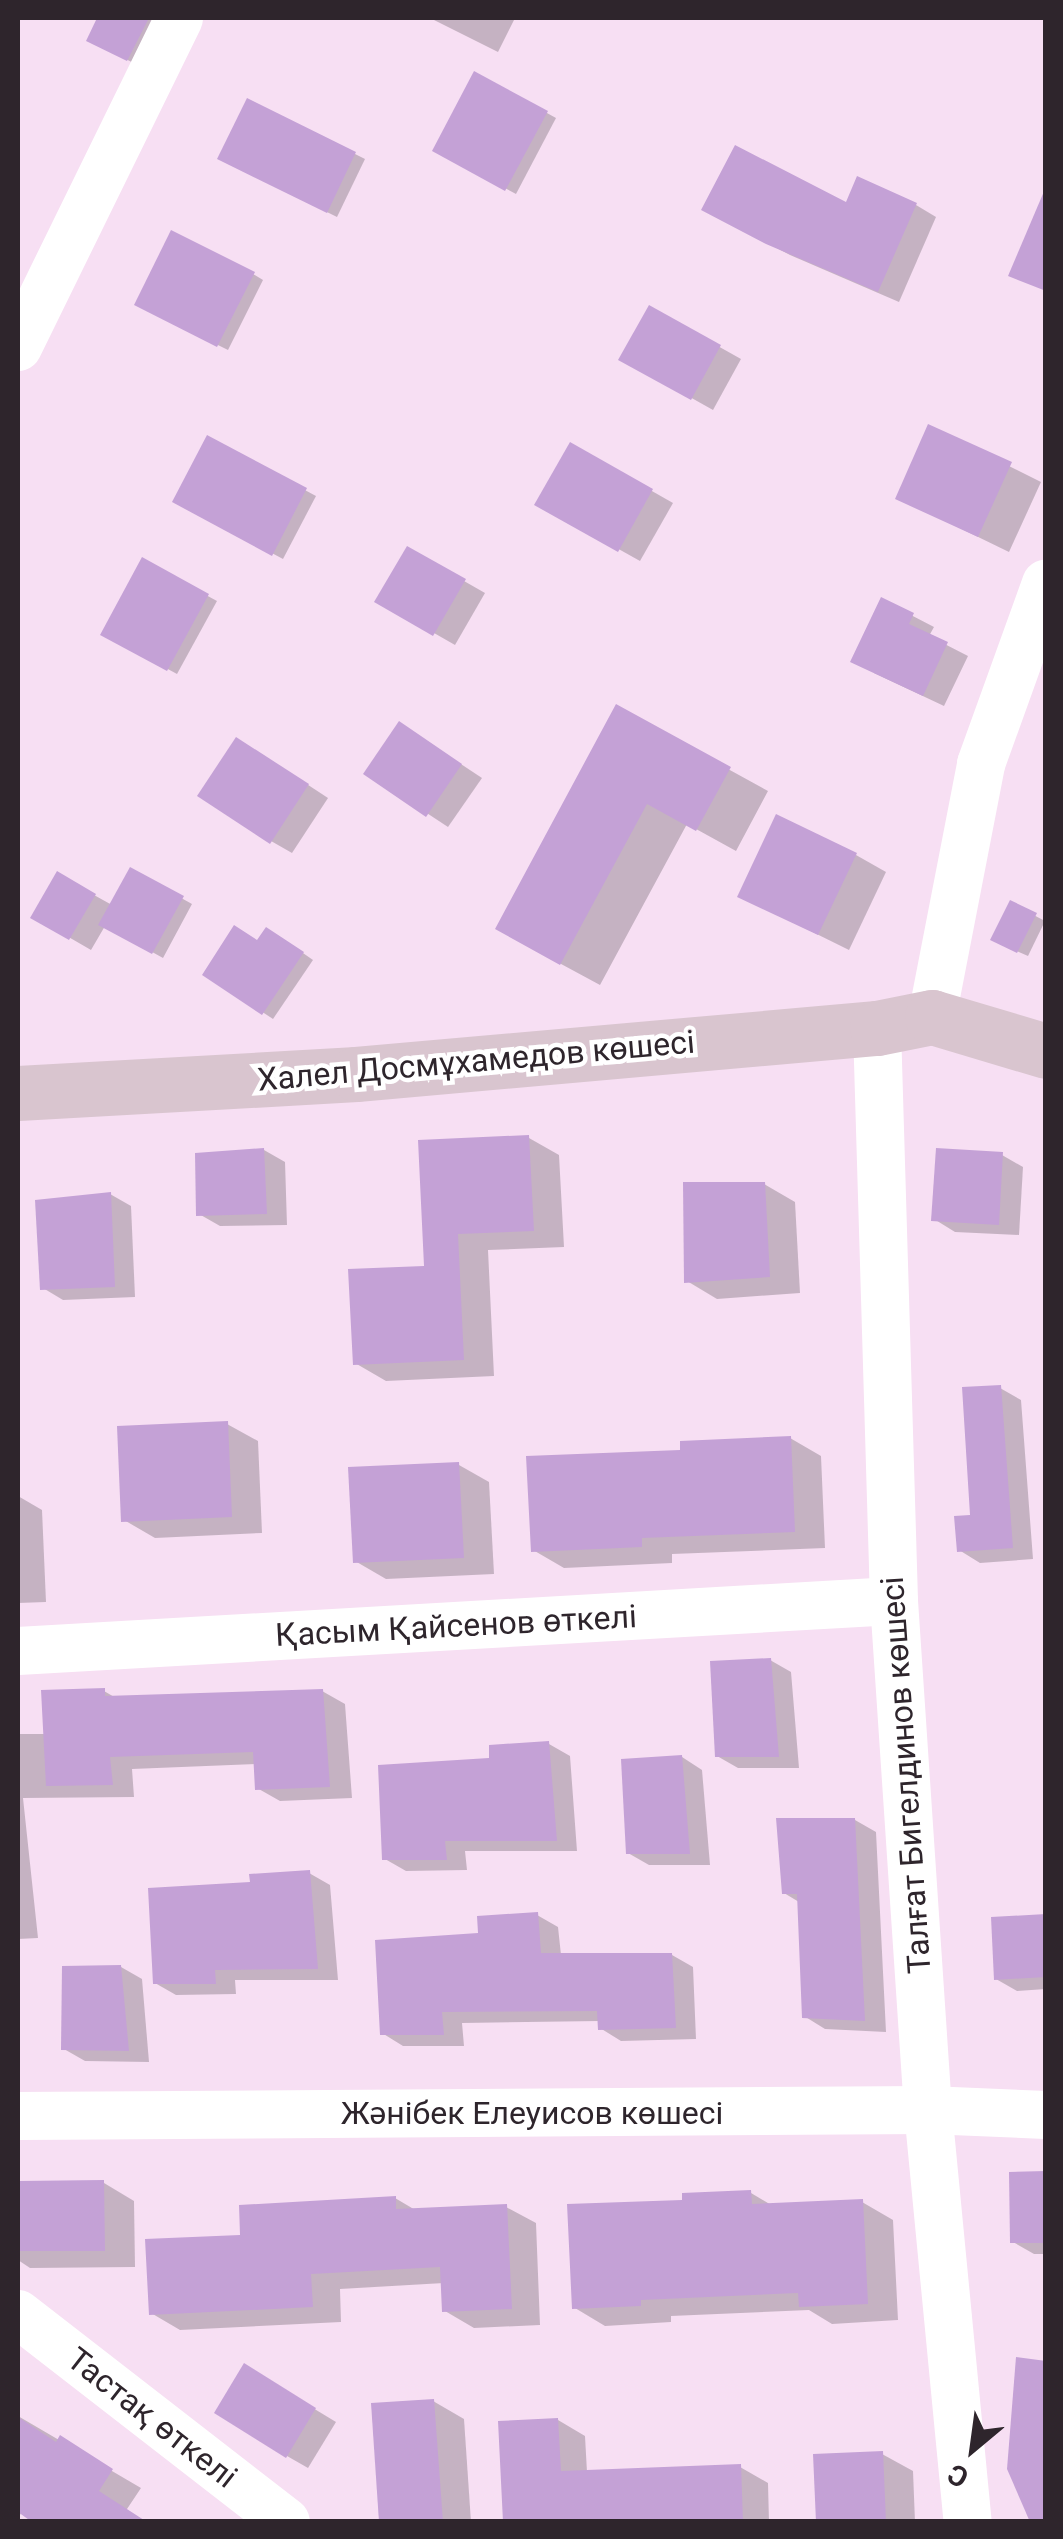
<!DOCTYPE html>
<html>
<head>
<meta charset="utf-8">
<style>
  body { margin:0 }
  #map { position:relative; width:1063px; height:2539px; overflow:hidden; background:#f7dff3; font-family:Roboto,sans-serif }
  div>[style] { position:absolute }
  .shadow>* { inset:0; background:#0003 }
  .building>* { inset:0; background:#c4a1d6 }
  .street>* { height:48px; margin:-24px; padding:0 24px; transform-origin:24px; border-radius:24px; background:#fff }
  .secondary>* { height:55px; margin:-27.5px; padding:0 27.5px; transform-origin:27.5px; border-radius:27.5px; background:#d9c5cf }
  span { translate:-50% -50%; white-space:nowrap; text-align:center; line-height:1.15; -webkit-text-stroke:9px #fff; paint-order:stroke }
  .street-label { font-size:32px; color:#2e252c }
  .frame { position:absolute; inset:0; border:20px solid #2e252c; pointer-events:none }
  .north { position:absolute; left:923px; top:2399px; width:100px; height:100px; -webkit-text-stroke:8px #fff; paint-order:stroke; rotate:209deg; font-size:28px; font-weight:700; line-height:40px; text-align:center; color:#2e252c }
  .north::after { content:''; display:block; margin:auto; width:35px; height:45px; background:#2e252c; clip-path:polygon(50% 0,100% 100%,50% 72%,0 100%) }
</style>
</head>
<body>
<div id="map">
  <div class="shadow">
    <div style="clip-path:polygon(100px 18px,177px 18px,149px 71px,89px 40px)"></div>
    <div style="clip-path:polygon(430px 18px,515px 18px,498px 52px)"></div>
    <div style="clip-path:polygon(476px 74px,556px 118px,516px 194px,435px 150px)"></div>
    <div style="clip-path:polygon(355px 154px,365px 159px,337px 217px,230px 164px)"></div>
    <div style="clip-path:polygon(847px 205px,916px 205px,936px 217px,899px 302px,790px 255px,725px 221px)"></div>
    <div style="clip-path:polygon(253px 274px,263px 280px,228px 350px,147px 310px)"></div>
    <div style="clip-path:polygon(650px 308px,741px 359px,713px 410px,622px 359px)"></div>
    <div style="clip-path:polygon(930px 427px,1041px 482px,1009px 552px,898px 498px)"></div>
    <div style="clip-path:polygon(208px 438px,316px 496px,283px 559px,175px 501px)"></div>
    <div style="clip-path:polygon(571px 445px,673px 503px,640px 561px,538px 504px)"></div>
    <div style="clip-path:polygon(408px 549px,485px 593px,455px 645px,378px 601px)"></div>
    <div style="clip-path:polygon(143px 561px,217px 601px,177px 674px,103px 634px)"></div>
    <div style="clip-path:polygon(882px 600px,934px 627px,929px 636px,968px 656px,944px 706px,874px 673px)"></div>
    <div style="clip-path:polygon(617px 708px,768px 791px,736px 851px,687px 824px,600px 985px,537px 951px)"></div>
    <div style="clip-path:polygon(420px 737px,482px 778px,448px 827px,366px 773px)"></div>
    <div style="clip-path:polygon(258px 752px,328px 798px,292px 853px,271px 841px)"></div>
    <div style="clip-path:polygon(856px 855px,886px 872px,849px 950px,740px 896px)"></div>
    <div style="clip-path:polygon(131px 870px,192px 904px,163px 958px,105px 926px,91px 950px,34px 917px,58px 875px,112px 905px)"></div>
    <div style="clip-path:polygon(1011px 903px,1045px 921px,1028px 956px,1003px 945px)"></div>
    <div style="clip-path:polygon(277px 935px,313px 960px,273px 1019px,205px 974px)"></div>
    <div style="clip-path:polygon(529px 1138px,559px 1155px,564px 1247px,488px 1250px,494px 1376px,386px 1381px,355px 1363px)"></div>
    <div style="clip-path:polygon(264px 1150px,285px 1162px,287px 1225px,220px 1226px,199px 1214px)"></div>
    <div style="clip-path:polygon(1002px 1155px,1023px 1167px,1019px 1235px,955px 1232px,934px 1219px)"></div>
    <div style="clip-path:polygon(764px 1184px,795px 1202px,800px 1293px,717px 1299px,687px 1281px)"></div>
    <div style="clip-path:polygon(110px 1194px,131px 1206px,135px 1297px,63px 1300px,43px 1288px)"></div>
    <div style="clip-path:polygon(1000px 1388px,1021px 1400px,1033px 1559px,980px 1563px,959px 1550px,973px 1517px)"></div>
    <div style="clip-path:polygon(227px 1424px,258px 1441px,262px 1533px,155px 1538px,124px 1520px)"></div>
    <div style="clip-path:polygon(790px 1438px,821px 1456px,825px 1548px,672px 1554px,672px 1563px,564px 1568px,533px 1550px,683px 1453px)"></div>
    <div style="clip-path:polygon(459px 1465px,489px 1482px,494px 1574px,386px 1579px,355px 1561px)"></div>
    <div style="clip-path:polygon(18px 1496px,42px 1510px,46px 1602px,18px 1603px)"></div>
    <div style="clip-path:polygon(770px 1660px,791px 1672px,799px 1768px,738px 1768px,717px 1756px)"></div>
    <div style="clip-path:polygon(104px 1691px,116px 1698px,322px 1691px,345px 1704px,352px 1798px,280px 1801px,257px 1788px,256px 1764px,132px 1769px,134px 1797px,23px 1798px,38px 1938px,18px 1939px,18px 1734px,46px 1734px)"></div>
    <div style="clip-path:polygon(549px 1744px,570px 1756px,577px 1851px,465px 1851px,467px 1870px,406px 1871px,385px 1859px,492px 1760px)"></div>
    <div style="clip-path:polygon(682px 1757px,702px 1770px,710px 1865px,649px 1865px,628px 1853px)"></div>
    <div style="clip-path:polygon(855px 1820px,876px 1832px,886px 2032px,825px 2029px,804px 2016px,799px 1902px,784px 1893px)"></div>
    <div style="clip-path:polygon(309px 1873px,330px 1885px,338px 1980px,235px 1980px,236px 1994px,176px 1995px,155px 1983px,252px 1885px)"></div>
    <div style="clip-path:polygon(537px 1915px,558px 1927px,561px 1955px,672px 1955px,693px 1967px,696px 2039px,621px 2041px,600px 2028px,600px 2021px,462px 2023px,464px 2046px,403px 2046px,382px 2033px,481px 1936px)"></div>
    <div style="clip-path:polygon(1046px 1917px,1046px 1989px,1017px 1991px,996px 1979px)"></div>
    <div style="clip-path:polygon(121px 1967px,142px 1979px,149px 2062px,85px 2061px,64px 2049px)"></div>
    <div style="clip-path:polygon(1046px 2174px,1046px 2254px,1034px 2254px,1013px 2242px)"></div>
    <div style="clip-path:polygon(104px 2183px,134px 2201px,135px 2267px,30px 2268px,18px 2260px,18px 2184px)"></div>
    <div style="clip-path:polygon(751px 2193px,773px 2206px,862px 2202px,893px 2220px,898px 2320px,832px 2324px,809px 2310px,671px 2316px,671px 2322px,605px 2326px,575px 2308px,685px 2202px)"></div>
    <div style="clip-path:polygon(395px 2198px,417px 2211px,506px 2207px,536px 2223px,540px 2325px,474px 2328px,445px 2311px,444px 2283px,340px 2289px,341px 2322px,180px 2330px,151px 2313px,243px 2238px)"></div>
    <div style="clip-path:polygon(265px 2379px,336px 2422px,308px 2468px,287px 2456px)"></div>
    <div style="clip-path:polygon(433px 2401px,464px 2419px,471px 2522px,382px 2522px)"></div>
    <div style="clip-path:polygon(18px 2416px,141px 2488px,127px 2509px,22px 2512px,18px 2518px)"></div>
    <div style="clip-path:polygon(558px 2420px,585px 2436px,587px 2472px,740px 2467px,768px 2483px,769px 2522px,505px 2522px)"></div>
    <div style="clip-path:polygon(882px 2454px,913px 2471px,915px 2522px,819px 2522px)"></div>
  </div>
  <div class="building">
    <div style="clip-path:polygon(97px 18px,149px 18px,127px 61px,86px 41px)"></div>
    <div style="clip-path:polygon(474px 71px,548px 111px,505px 191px,432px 151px)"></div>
    <div style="clip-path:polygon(247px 98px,356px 152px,327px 213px,217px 159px)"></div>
    <div style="clip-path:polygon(735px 145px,846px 202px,857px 176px,917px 203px,878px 292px,766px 244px,701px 210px)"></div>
    <div style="clip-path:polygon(1045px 189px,1046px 189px,1046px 291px,1008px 276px)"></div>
    <div style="clip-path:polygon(171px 230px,255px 272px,217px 347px,134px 305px)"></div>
    <div style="clip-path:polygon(649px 305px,721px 345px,691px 400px,618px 360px)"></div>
    <div style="clip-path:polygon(928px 424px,1012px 462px,978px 537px,895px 499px)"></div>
    <div style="clip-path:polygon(207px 435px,307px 488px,272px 556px,172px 502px)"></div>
    <div style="clip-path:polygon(570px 442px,653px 489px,618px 552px,534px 505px)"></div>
    <div style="clip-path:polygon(407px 546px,466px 579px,433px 636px,374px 602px)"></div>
    <div style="clip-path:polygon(142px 557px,209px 594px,167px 671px,100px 635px)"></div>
    <div style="clip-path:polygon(881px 597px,914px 613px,909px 624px,948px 642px,923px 696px,850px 662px)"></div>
    <div style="clip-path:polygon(616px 704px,731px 767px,696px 831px,647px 804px,560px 965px,495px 929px)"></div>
    <div style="clip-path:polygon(399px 721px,462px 764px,426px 817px,363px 774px)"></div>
    <div style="clip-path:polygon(236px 737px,309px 784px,270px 844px,197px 796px)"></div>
    <div style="clip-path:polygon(776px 814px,857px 853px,818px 935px,737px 897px)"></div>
    <div style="clip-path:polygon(130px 867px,184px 896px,152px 954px,98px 925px)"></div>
    <div style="clip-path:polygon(57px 871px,96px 894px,69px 940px,30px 918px)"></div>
    <div style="clip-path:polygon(1010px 900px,1037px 913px,1017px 953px,990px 940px)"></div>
    <div style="clip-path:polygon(234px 925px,257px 940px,266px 927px,304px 952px,262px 1015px,202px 975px)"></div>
    <div style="clip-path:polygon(529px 1135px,534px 1231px,458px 1234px,464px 1360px,353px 1365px,348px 1269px,424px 1266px,418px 1140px)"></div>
    <div style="clip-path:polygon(264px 1148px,267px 1214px,196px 1216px,195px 1153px)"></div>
    <div style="clip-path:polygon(936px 1148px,1003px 1152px,999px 1225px,931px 1221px)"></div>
    <div style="clip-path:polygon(683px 1182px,765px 1182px,770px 1277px,684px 1283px)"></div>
    <div style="clip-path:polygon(111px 1192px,115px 1287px,40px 1290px,35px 1200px)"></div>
    <div style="clip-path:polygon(1001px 1385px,1013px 1548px,957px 1552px,954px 1516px,970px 1515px,962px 1387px)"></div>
    <div style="clip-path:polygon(228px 1421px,232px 1517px,121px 1522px,117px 1426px)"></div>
    <div style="clip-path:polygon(791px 1436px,795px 1532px,642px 1538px,642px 1547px,531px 1552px,526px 1456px,680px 1450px,680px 1441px)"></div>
    <div style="clip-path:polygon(459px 1462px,464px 1558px,353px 1563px,348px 1467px)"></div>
    <div style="clip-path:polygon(771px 1658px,779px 1757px,715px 1757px,710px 1661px)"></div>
    <div style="clip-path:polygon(105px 1688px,105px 1696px,323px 1689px,330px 1787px,255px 1790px,253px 1752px,110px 1757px,113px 1785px,46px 1786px,41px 1690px)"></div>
    <div style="clip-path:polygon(549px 1741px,557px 1841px,445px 1841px,447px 1860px,382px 1860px,378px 1765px,489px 1758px,489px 1745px)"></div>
    <div style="clip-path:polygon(682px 1755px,690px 1854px,626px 1854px,621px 1759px)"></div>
    <div style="clip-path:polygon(776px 1818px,855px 1818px,865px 2021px,802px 2018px,797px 1894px,782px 1894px)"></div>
    <div style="clip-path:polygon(310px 1870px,318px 1969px,215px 1970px,216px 1984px,153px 1984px,148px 1888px,250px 1882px,249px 1874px)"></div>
    <div style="clip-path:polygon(538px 1912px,541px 1953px,672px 1953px,676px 2028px,598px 2030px,597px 2011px,442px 2012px,444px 2035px,380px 2035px,375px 1940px,478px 1933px,477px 1916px)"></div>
    <div style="clip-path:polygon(1046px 1914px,1046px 1977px,994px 1980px,991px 1917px)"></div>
    <div style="clip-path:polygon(121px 1965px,129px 2051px,61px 2050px,62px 1966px)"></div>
    <div style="clip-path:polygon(1046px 2171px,1046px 2243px,1010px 2243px,1009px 2172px)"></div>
    <div style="clip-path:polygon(104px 2180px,105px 2251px,18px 2251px,18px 2181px)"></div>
    <div style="clip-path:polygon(751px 2190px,752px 2204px,863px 2199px,868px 2304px,799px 2307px,798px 2293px,641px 2300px,641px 2306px,572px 2309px,567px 2204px,682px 2200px,682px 2193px)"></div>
    <div style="clip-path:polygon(396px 2196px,396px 2209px,507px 2204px,512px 2309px,442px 2312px,440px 2267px,311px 2274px,313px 2307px,149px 2315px,145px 2239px,240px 2235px,239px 2205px)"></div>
    <div style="clip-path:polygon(1016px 2357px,1046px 2361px,1046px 2522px,1030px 2522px,1007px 2469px)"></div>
    <div style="clip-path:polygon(244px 2363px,316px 2408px,286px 2458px,214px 2413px)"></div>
    <div style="clip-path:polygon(434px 2399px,443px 2522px,379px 2522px,371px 2403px)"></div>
    <div style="clip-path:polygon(18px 2417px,56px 2442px,60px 2435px,113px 2469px,99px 2491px,147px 2522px,32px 2522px,18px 2512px)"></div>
    <div style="clip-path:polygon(558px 2418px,561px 2471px,741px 2464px,743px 2522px,503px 2522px,498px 2421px)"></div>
    <div style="clip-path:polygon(883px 2451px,886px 2522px,816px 2522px,813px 2454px)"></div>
  </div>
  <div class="street">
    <div style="left:18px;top:347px;width:366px;rotate:-63.9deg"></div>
    <div style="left:932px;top:1017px;width:258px;rotate:-79deg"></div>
    <div style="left:981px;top:764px;width:192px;rotate:-70.2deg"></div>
    <div style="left:877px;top:1028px;width:573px;rotate:88.3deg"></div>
    <div style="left:894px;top:1601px;width:510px;rotate:86.18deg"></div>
    <div style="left:928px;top:2110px;width:414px;rotate:84.5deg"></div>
    <div style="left:18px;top:1651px;width:877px;rotate:-3.27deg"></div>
    <div style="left:18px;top:2116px;width:910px;rotate:-0.38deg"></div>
    <div style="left:928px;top:2110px;width:118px;rotate:2.4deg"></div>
    <div style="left:18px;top:2314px;width:339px;rotate:37.8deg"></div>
  </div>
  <div class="secondary">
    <div style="left:18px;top:1093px;width:339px;rotate:-3.2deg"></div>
    <div style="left:356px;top:1074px;width:523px;rotate:-5.05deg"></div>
    <div style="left:877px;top:1028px;width:56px;rotate:-11.3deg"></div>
    <div style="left:932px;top:1017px;width:119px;rotate:16.6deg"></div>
  </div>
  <div class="street-label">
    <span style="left:476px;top:1061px;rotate:-5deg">Халел Досмұхамедов көшесі</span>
    <span style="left:456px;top:1626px;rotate:-3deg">Қасым Қайсенов өткелі</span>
    <span style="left:906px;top:1775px;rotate:-94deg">Талғат Бигелдинов көшесі</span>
    <span style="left:532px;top:2113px">Жәнібек Елеуисов көшесі</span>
    <span style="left:152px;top:2418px;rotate:38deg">Тастақ өткелі</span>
  </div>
  <div class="frame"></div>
  <div class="north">С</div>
</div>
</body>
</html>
